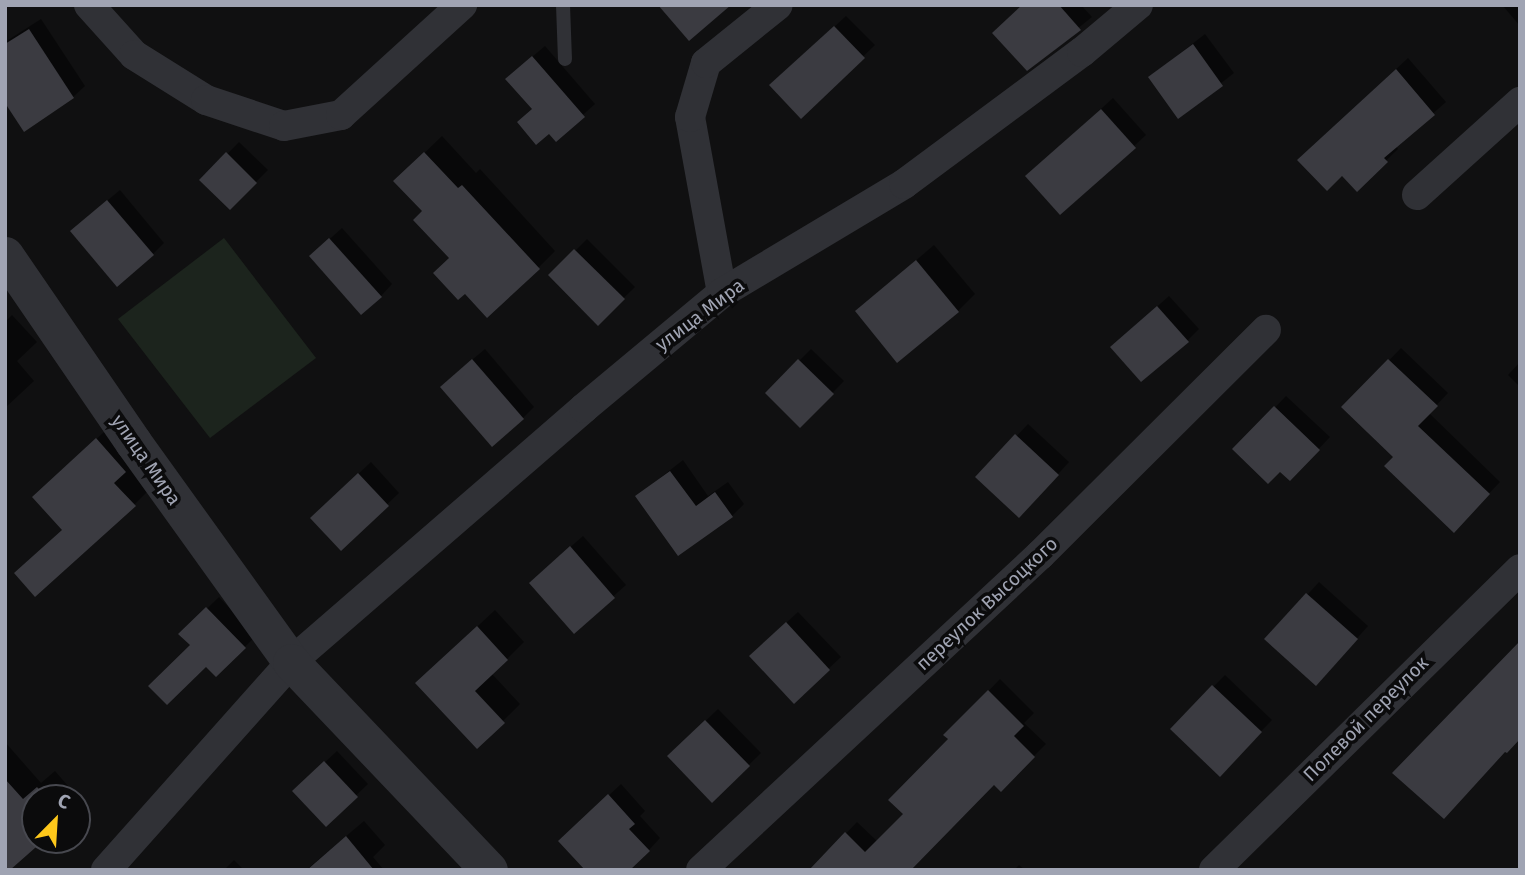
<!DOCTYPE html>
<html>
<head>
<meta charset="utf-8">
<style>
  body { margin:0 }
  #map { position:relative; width:1525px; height:875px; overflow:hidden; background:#101011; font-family:"Fira Sans",sans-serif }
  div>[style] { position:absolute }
  .green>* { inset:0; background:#1c241d }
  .shadow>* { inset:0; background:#0007 }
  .building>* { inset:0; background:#3b3b41 }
  .service>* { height:14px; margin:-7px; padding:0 7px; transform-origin:7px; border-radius:7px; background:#303136 }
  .minor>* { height:30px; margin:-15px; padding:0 15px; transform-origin:15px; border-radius:15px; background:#303136 }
  .tertiary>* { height:37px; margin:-18.5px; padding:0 18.5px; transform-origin:18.5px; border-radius:18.5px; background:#303136 }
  span { translate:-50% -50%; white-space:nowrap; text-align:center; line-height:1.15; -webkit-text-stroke:7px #0b0b0c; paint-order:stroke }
  .street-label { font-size:19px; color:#a0a4b3 }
  .frame { position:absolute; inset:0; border:7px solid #a0a4b3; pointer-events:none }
  .north { position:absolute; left:21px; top:784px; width:70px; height:70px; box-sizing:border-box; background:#0b0b0c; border:2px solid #47484f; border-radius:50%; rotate:24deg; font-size:19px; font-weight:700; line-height:28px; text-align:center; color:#a0a4b3 }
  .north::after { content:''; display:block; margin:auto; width:24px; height:32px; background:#fec81b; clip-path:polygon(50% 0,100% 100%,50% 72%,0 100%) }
</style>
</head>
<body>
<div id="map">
  <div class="green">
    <div style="clip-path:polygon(224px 238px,316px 358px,210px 438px,118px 319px)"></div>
  </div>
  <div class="shadow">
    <div style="clip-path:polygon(1024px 5px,1081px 5px,1092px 17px,1027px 69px)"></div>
    <div style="clip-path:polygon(1520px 5px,1520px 26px,1503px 6px)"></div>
    <div style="clip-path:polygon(846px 16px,875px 45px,801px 116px,783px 74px)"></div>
    <div style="clip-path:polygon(41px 19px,85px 86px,73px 97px,5px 100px,5px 42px)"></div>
    <div style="clip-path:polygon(1205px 34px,1234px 73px,1179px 116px,1150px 77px)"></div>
    <div style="clip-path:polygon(545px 46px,595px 104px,556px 139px,533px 109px,519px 68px)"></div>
    <div style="clip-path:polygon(1408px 58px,1446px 102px,1396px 146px,1398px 149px,1357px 189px,1311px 148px)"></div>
    <div style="clip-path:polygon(1113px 98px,1146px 135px,1134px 146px,1039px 165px)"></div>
    <div style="clip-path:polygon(442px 136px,476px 173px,480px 169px,555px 251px,538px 268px,451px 258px,424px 211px,413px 164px)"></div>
    <div style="clip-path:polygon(239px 142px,268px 170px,230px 208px,202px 180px)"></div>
    <div style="clip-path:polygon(120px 190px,164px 243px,153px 254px,84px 220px)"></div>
    <div style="clip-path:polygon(342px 228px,392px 284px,381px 296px,323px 245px)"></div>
    <div style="clip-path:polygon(587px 239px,635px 287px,598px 323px,551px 275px)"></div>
    <div style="clip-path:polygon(934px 245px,975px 294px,958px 311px,857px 311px)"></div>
    <div style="clip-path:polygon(1169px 296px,1199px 329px,1187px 341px,1124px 336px)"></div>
    <div style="clip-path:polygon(12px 315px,37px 342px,17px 361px,34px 381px,5px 408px,5px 322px)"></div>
    <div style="clip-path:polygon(1401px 348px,1448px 393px,1429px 413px,1500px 482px,1454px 530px,1395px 457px,1344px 407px)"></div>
    <div style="clip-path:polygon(485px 349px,534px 407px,523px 418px,454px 375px)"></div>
    <div style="clip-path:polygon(811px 349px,844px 381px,800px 426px,767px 393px)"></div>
    <div style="clip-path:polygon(1520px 362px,1520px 387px,1508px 375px)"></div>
    <div style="clip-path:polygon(1286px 396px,1330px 437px,1290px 479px,1280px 469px,1235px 449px)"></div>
    <div style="clip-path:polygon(114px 423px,151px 488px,134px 505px,63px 529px,51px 480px)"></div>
    <div style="clip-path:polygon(1028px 424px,1069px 462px,1031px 504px,978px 477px)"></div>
    <div style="clip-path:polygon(683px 460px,708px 496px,728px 482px,744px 504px,732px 516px,637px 496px)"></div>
    <div style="clip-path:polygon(371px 462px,399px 493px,341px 548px,324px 506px)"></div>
    <div style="clip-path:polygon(583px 536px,626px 585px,574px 631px,543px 571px)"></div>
    <div style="clip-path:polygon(1319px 582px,1368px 626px,1327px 672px,1267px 639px)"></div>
    <div style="clip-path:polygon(219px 597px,256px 636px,216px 675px,181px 634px)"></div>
    <div style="clip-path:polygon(495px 610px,524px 642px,492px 674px,520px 704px,477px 747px,435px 666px)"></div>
    <div style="clip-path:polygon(798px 612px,841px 657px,794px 701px,763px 644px)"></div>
    <div style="clip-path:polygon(1225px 675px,1272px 720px,1220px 774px,1172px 729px)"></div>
    <div style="clip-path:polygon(1000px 679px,1034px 713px,1024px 723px,1046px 744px,1001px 789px,994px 783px,925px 853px,811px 870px,857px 822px,878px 842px,906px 814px,951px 739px,946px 735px)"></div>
    <div style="clip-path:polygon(718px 709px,761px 753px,712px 801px,669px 756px)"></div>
    <div style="clip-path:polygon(5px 742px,41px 783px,55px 771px,82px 802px,77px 807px,77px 798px,35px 798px,35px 840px,41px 840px,5px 851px)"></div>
    <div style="clip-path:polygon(337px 751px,368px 784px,326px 824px,294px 791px)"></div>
    <div style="clip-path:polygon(621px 784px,645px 811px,640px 816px,660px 838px,649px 850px,572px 830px)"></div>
    <div style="clip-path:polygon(364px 821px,385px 845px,373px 857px,384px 870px,306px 870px)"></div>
    <div style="clip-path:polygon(234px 860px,244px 870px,224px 870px)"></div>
    <div style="clip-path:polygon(1019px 865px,1025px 870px,1014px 870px)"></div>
  </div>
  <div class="building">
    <div style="clip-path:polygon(658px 5px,731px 5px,689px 41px)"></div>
    <div style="clip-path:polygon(1022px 5px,1059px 5px,1081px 30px,1027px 71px,992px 33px)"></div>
    <div style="clip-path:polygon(834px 26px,865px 58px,801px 119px,769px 85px)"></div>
    <div style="clip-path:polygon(29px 29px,74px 98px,24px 132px,5px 103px,5px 44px)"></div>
    <div style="clip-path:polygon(1193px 44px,1223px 86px,1178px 119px,1148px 77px)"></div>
    <div style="clip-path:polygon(532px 56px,585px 117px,556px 142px,549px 134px,536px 145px,517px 122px,532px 109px,505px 79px)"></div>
    <div style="clip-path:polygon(1396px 69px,1435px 115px,1384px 158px,1388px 162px,1357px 192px,1342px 176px,1327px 191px,1297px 160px)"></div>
    <div style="clip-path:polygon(1101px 109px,1136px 148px,1060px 215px,1025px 176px)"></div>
    <div style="clip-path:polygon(226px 152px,257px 183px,230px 210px,199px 180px)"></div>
    <div style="clip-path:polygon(424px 152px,458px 188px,462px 185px,540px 269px,487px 318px,465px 294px,458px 300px,433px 273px,449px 258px,413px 220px,422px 211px,393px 181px)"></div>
    <div style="clip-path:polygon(107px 200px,154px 255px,117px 287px,70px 231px)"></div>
    <div style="clip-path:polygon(329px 238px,382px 297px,361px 315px,309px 256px)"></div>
    <div style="clip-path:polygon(574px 249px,625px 299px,598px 326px,548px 275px)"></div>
    <div style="clip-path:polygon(916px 260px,959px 312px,897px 363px,855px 311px)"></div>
    <div style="clip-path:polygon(1157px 306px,1189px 342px,1141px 382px,1110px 347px)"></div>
    <div style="clip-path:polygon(472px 359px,524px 419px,492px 447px,440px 387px)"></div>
    <div style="clip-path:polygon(798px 359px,834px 394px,800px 428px,765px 393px)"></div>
    <div style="clip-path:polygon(1388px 359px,1438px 406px,1418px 426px,1490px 494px,1454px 533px,1384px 466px,1393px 457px,1341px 407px)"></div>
    <div style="clip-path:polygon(1274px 406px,1320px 450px,1290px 481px,1280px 472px,1268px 484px,1232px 449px)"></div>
    <div style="clip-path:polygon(1015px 434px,1059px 475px,1019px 518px,975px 477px)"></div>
    <div style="clip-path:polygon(96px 438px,126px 472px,114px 483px,136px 506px,35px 597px,14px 573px,62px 530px,32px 497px)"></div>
    <div style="clip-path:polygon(670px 471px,696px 506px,715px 492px,733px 517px,678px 556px,635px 496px)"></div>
    <div style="clip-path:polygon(358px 473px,389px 506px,341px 551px,310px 518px)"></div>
    <div style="clip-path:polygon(570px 546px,615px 598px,574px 634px,529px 583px)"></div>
    <div style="clip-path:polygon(1306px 593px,1358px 639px,1316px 686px,1264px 639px)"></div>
    <div style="clip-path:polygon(206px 607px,246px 648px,216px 677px,206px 667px,167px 705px,148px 686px,190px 645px,178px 634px)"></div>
    <div style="clip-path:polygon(786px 622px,830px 670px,794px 704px,749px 656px)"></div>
    <div style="clip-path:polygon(477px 626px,508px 660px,475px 691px,505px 723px,477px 749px,415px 683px)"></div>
    <div style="clip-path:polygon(1520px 641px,1520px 739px,1507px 753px,1505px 752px,1444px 819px,1392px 773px)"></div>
    <div style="clip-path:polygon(1212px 685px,1262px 732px,1220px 777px,1170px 729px)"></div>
    <div style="clip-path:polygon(988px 690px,1024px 726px,1014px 736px,1035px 757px,1001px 792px,994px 785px,911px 870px,809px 870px,845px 832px,865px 852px,903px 814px,888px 800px,948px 739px,943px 735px)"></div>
    <div style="clip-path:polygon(705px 720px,750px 766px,712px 803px,667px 756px)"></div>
    <div style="clip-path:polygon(324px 761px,358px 797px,326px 827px,292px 791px)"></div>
    <div style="clip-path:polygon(5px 779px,23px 799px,37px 787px,47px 798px,35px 798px,35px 840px,44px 840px,10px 870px,5px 870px)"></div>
    <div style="clip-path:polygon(608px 794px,635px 824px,629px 829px,650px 851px,630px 870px,585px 870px,558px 841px)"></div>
    <div style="clip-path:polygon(346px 836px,374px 870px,307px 870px)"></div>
  </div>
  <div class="service">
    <div style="left:563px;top:5px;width:54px;rotate:87.9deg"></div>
  </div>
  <div class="minor">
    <div style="left:89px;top:5px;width:67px;rotate:48deg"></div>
    <div style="left:134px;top:55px;width:85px;rotate:32deg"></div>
    <div style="left:206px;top:100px;width:82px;rotate:18.4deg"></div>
    <div style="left:284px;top:126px;width:58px;rotate:-10.9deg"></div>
    <div style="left:341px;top:115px;width:164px;rotate:-42.3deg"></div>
    <div style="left:1417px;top:195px;width:139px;rotate:-42.1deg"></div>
    <div style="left:722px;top:293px;width:179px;rotate:-100.3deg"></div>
    <div style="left:690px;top:117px;width:56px;rotate:-73.5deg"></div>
    <div style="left:706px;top:63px;width:92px;rotate:-38.9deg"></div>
    <div style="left:106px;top:870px;width:278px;rotate:-48.3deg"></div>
    <div style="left:291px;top:662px;width:388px;rotate:-40.9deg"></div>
    <div style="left:584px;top:408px;width:180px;rotate:-39.8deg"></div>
    <div style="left:722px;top:293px;width:212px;rotate:-30.9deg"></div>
    <div style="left:904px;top:184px;width:222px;rotate:-36.6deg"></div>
    <div style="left:1082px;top:52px;width:73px;rotate:-40deg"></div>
    <div style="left:701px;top:870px;width:463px;rotate:-42.9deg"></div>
    <div style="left:1040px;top:555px;width:319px;rotate:-44.9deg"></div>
    <div style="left:1214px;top:870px;width:429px;rotate:-44.5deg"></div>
  </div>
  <div class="tertiary">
    <div style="left:5px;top:255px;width:227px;rotate:55.6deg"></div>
    <div style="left:133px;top:442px;width:271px;rotate:54.3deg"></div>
    <div style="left:291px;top:662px;width:287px;rotate:46.4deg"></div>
  </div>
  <div class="street-label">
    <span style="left:700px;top:315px;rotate:-37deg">улица Мира</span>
    <span style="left:146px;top:460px;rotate:55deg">улица Мира</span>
    <span style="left:987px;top:604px;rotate:-43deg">переулок Высоцкого</span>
    <span style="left:1366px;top:719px;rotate:-45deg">Полевой переулок</span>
  </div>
  <div class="frame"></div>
  <div class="north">С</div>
</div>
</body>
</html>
